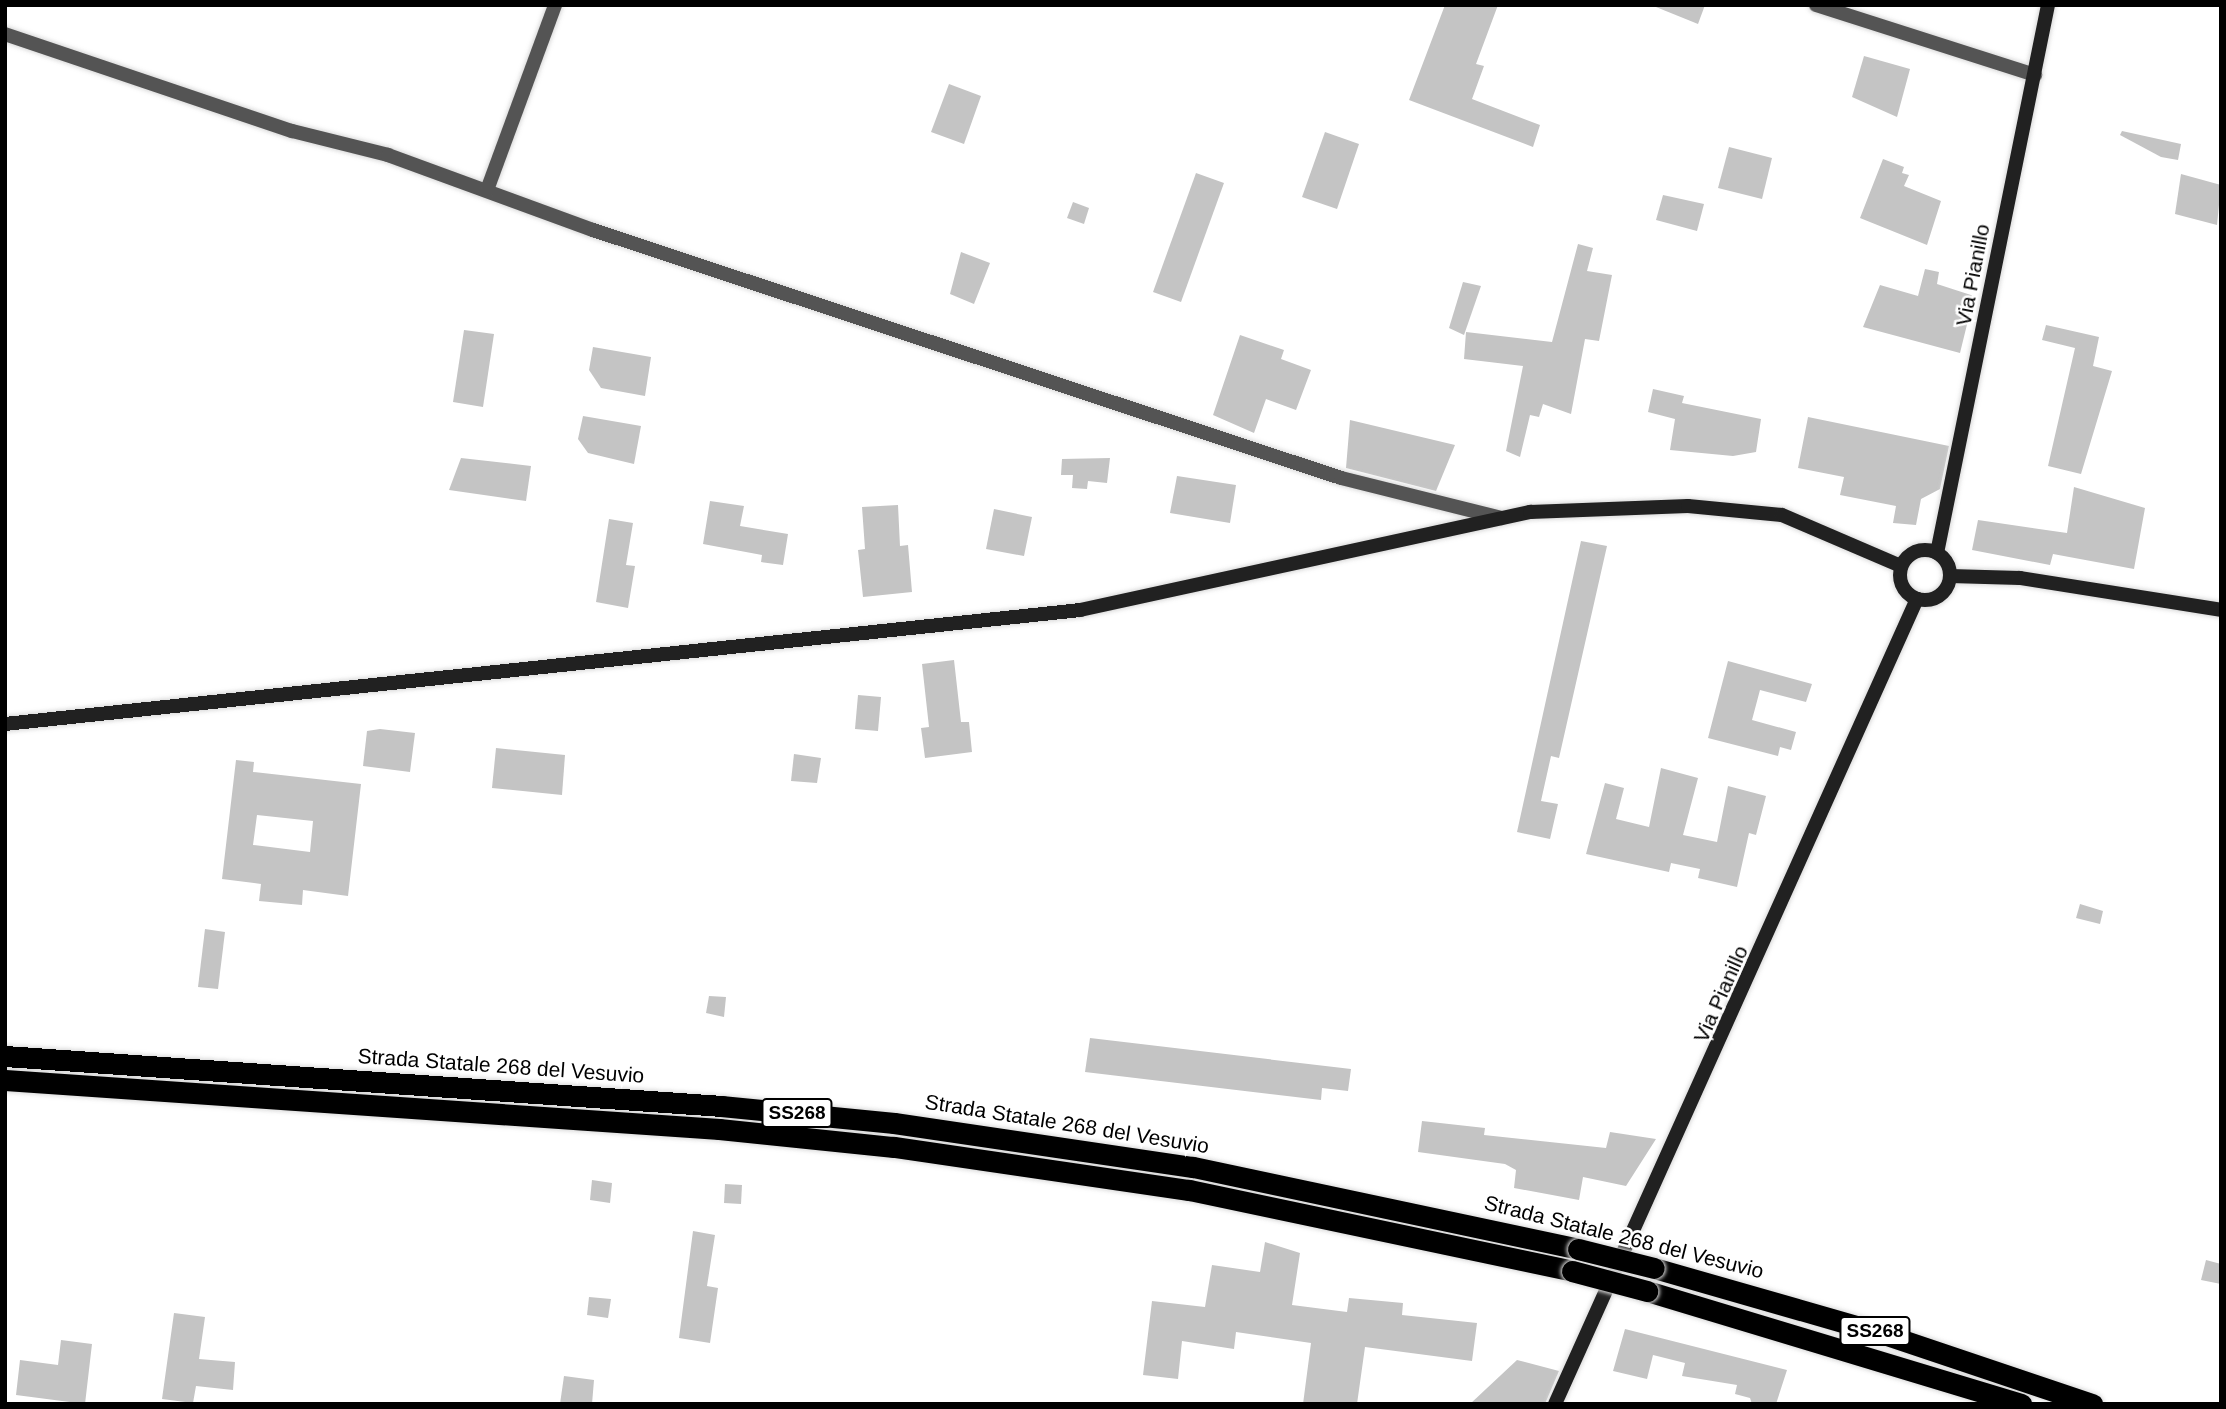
<!DOCTYPE html>
<html>
<head>
<meta charset="utf-8">
<style>
  body { margin:0 }
  #map { position:relative; width:2226px; height:1409px; overflow:hidden; background:#fff; font-family:Helvetica,sans-serif }
  div>[style] { position:absolute }
  .building>* { inset:0; background:#c4c4c4 }
  .roads { filter:drop-shadow(0 0 2px #dbdbdb) drop-shadow(0 0 2px #dbdbdb) }
  .street>* { height:14px; margin:-7px; padding:0 7px; transform-origin:7px; border-radius:7px; background:#545454 }
  .secondary>* { height:14px; margin:-7px; padding:0 7px; transform-origin:7px; border-radius:7px; background:#212121 }
  .secondary>.ring { margin:-7px; padding:0; box-sizing:content-box; background:none; border:14px solid #212121; border-radius:50% }
  .highway>* { height:21px; margin:-10.5px; padding:0 10.5px; transform-origin:10.5px; border-radius:10.5px; background:#000 }
  .bridges { filter:drop-shadow(0 0 2px #dbdbdb) drop-shadow(0 0 2px #dbdbdb) }
  .highway-bridge>* { height:21px; margin:-10.5px; padding:0 10.5px; transform-origin:10.5px; border-radius:10.5px; background:#000 }
  span { translate:-50% -50%; white-space:nowrap; text-align:center; line-height:1.15; -webkit-text-stroke:5px #fff; paint-order:stroke }
  .shield-label span { padding:2px 5px; background:#fff; border:2px solid; border-radius:5px; -webkit-text-stroke-width:0 }
  .shield-label { font-size:19px; color:#000; font-weight:700 }
  .street-label { font-size:21px; color:#000 }
  .frame { position:absolute; inset:0; border:7px solid #000; pointer-events:none }
</style>
</head>
<body>
<div id="map">
  <div class="building">
    <div style="clip-path:polygon(1445px 5px,1498px 5px,1476px 64px,1484px 66px,1472px 99px,1540px 125px,1533px 147px,1409px 100px)"></div>
    <div style="clip-path:polygon(1651px 5px,1705px 5px,1698px 24px)"></div>
    <div style="clip-path:polygon(1864px 56px,1910px 69px,1897px 117px,1852px 97px)"></div>
    <div style="clip-path:polygon(949px 84px,981px 96px,964px 144px,931px 132px)"></div>
    <div style="clip-path:polygon(2122px 131px,2181px 144px,2178px 160px,2161px 157px,2120px 135px)"></div>
    <div style="clip-path:polygon(1325px 132px,1359px 144px,1337px 209px,1302px 197px)"></div>
    <div style="clip-path:polygon(1729px 147px,1772px 158px,1762px 199px,1718px 188px)"></div>
    <div style="clip-path:polygon(1883px 159px,1904px 167px,1902px 173px,1909px 175px,1904px 186px,1941px 201px,1927px 245px,1860px 218px)"></div>
    <div style="clip-path:polygon(1196px 173px,1224px 183px,1181px 302px,1153px 292px)"></div>
    <div style="clip-path:polygon(2181px 174px,2221px 185px,2217px 225px,2175px 214px)"></div>
    <div style="clip-path:polygon(1663px 195px,1704px 204px,1697px 231px,1656px 220px)"></div>
    <div style="clip-path:polygon(1073px 202px,1089px 208px,1084px 224px,1067px 218px)"></div>
    <div style="clip-path:polygon(1578px 244px,1593px 248px,1587px 271px,1612px 275px,1599px 341px,1585px 339px,1571px 414px,1543px 404px,1539px 417px,1530px 415px,1520px 457px,1506px 451px,1523px 366px,1464px 359px,1466px 332px,1552px 342px)"></div>
    <div style="clip-path:polygon(961px 252px,990px 263px,974px 304px,950px 294px)"></div>
    <div style="clip-path:polygon(1925px 269px,1939px 272px,1937px 284px,1974px 296px,1960px 353px,1863px 327px,1880px 285px,1918px 296px)"></div>
    <div style="clip-path:polygon(1463px 282px,1481px 286px,1464px 335px,1449px 328px)"></div>
    <div style="clip-path:polygon(2046px 325px,2099px 337px,2093px 366px,2112px 371px,2081px 474px,2048px 466px,2075px 348px,2042px 340px)"></div>
    <div style="clip-path:polygon(464px 330px,494px 334px,483px 407px,453px 402px)"></div>
    <div style="clip-path:polygon(1240px 335px,1284px 350px,1281px 359px,1311px 370px,1296px 410px,1266px 399px,1254px 433px,1213px 415px)"></div>
    <div style="clip-path:polygon(593px 347px,651px 357px,645px 396px,601px 388px,589px 370px)"></div>
    <div style="clip-path:polygon(1653px 389px,1684px 396px,1682px 403px,1761px 419px,1756px 452px,1733px 456px,1670px 450px,1675px 419px,1648px 412px)"></div>
    <div style="clip-path:polygon(583px 416px,641px 426px,634px 464px,588px 453px,578px 439px)"></div>
    <div style="clip-path:polygon(1808px 417px,1949px 446px,1940px 489px,1921px 499px,1916px 525px,1893px 523px,1896px 506px,1840px 495px,1844px 477px,1798px 468px)"></div>
    <div style="clip-path:polygon(1350px 420px,1455px 445px,1436px 491px,1346px 468px)"></div>
    <div style="clip-path:polygon(461px 458px,531px 466px,526px 501px,449px 490px)"></div>
    <div style="clip-path:polygon(1110px 458px,1107px 483px,1088px 481px,1087px 489px,1072px 488px,1073px 475px,1061px 475px,1062px 459px)"></div>
    <div style="clip-path:polygon(1177px 476px,1236px 485px,1230px 523px,1170px 513px)"></div>
    <div style="clip-path:polygon(2074px 487px,2145px 508px,2134px 569px,2053px 554px,2050px 565px,1972px 550px,1978px 520px,2067px 533px)"></div>
    <div style="clip-path:polygon(710px 501px,744px 506px,740px 526px,788px 534px,783px 565px,761px 562px,762px 555px,703px 544px)"></div>
    <div style="clip-path:polygon(898px 505px,900px 546px,908px 545px,912px 592px,863px 597px,858px 550px,865px 549px,862px 507px)"></div>
    <div style="clip-path:polygon(994px 509px,1032px 517px,1024px 556px,986px 549px)"></div>
    <div style="clip-path:polygon(609px 519px,633px 523px,626px 565px,635px 566px,628px 608px,596px 602px)"></div>
    <div style="clip-path:polygon(1581px 541px,1607px 546px,1559px 758px,1551px 756px,1541px 801px,1558px 804px,1550px 839px,1517px 832px)"></div>
    <div style="clip-path:polygon(954px 660px,961px 722px,969px 722px,972px 752px,925px 758px,921px 728px,929px 727px,922px 664px)"></div>
    <div style="clip-path:polygon(1728px 661px,1812px 684px,1806px 702px,1760px 690px,1752px 720px,1796px 732px,1791px 750px,1780px 747px,1778px 756px,1708px 738px)"></div>
    <div style="clip-path:polygon(858px 695px,881px 697px,878px 731px,855px 729px)"></div>
    <div style="clip-path:polygon(380px 729px,415px 733px,410px 772px,363px 766px,367px 731px)"></div>
    <div style="clip-path:polygon(496px 748px,565px 755px,562px 795px,492px 788px)"></div>
    <div style="clip-path:polygon(794px 754px,821px 758px,817px 783px,791px 781px)"></div>
    <div style="clip-path:polygon(evenodd,236px 760px,254px 762px,253px 772px,361px 784px,348px 896px,303px 890px,302px 905px,259px 901px,261px 884px,222px 879px,236px 760px,257px 815px,313px 821px,310px 852px,253px 845px,257px 815px)"></div>
    <div style="clip-path:polygon(1661px 768px,1698px 778px,1683px 835px,1717px 842px,1728px 786px,1766px 796px,1756px 835px,1749px 833px,1737px 887px,1698px 878px,1700px 869px,1671px 863px,1669px 872px,1586px 854px,1605px 783px,1624px 788px,1616px 819px,1649px 827px)"></div>
    <div style="clip-path:polygon(2080px 904px,2103px 911px,2100px 924px,2076px 918px)"></div>
    <div style="clip-path:polygon(205px 929px,225px 932px,218px 989px,198px 987px)"></div>
    <div style="clip-path:polygon(709px 996px,726px 997px,724px 1017px,706px 1013px)"></div>
    <div style="clip-path:polygon(1090px 1038px,1351px 1069px,1348px 1091px,1322px 1088px,1321px 1100px,1085px 1072px)"></div>
    <div style="clip-path:polygon(1422px 1121px,1485px 1128px,1484px 1135px,1606px 1148px,1610px 1132px,1656px 1139px,1626px 1186px,1583px 1177px,1579px 1200px,1514px 1188px,1516px 1170px,1505px 1164px,1418px 1152px)"></div>
    <div style="clip-path:polygon(592px 1180px,612px 1183px,610px 1203px,590px 1200px)"></div>
    <div style="clip-path:polygon(725px 1184px,742px 1185px,741px 1204px,724px 1203px)"></div>
    <div style="clip-path:polygon(693px 1231px,715px 1235px,707px 1286px,718px 1288px,710px 1343px,679px 1338px)"></div>
    <div style="clip-path:polygon(1265px 1242px,1300px 1253px,1292px 1305px,1347px 1312px,1349px 1298px,1403px 1303px,1402px 1315px,1477px 1323px,1472px 1361px,1365px 1347px,1357px 1404px,1303px 1404px,1311px 1343px,1236px 1332px,1234px 1349px,1182px 1341px,1178px 1379px,1143px 1375px,1152px 1301px,1205px 1307px,1212px 1265px,1260px 1272px)"></div>
    <div style="clip-path:polygon(2206px 1260px,2221px 1264px,2221px 1284px,2201px 1280px)"></div>
    <div style="clip-path:polygon(589px 1297px,611px 1299px,608px 1318px,587px 1315px)"></div>
    <div style="clip-path:polygon(174px 1313px,205px 1317px,199px 1359px,235px 1362px,233px 1390px,196px 1386px,193px 1403px,162px 1399px)"></div>
    <div style="clip-path:polygon(1625px 1329px,1787px 1370px,1776px 1404px,1752px 1404px,1750px 1398px,1735px 1394px,1737px 1385px,1682px 1376px,1685px 1363px,1653px 1355px,1647px 1379px,1613px 1371px)"></div>
    <div style="clip-path:polygon(61px 1340px,92px 1344px,85px 1404px,16px 1395px,20px 1360px,58px 1365px)"></div>
    <div style="clip-path:polygon(1517px 1360px,1559px 1371px,1545px 1404px,1470px 1404px)"></div>
    <div style="clip-path:polygon(564px 1376px,594px 1380px,592px 1404px,560px 1404px)"></div>
  </div>
  <div class="roads">
    <div class="street">
      <div style="left:1816px;top:5px;width:230px;rotate:17.7deg"></div>
      <div style="left:5px;top:34px;width:303px;rotate:18.7deg"></div>
      <div style="left:292px;top:131px;width:99px;rotate:14deg"></div>
      <div style="left:388px;top:155px;width:218px;rotate:20.1deg"></div>
      <div style="left:593px;top:230px;width:788px;rotate:18.34deg"></div>
      <div style="left:1341px;top:478px;width:165px;rotate:14deg"></div>
      <div style="left:487px;top:190px;width:197px;rotate:-69.8deg"></div>
    </div>
    <div class="secondary">
      <div class="ring" style="left:1900px;top:550px;width:36px;height:36px"></div>
      <div style="left:1937px;top:553px;width:559px;rotate:-78.55deg"></div>
      <div style="left:1950px;top:576px;width:70px;rotate:1.6deg"></div>
      <div style="left:2020px;top:578px;width:204px;rotate:9deg"></div>
      <div style="left:5px;top:724px;width:1081px;rotate:-6.05deg"></div>
      <div style="left:1080px;top:610px;width:461px;rotate:-12.3deg"></div>
      <div style="left:1530px;top:512px;width:158px;rotate:-2.2deg"></div>
      <div style="left:1688px;top:506px;width:94px;rotate:5.5deg"></div>
      <div style="left:1782px;top:515px;width:129px;rotate:23.2deg"></div>
      <div style="left:1555px;top:1404px;width:883px;rotate:-65.79deg"></div>
    </div>
    <div class="highway">
      <div style="left:5px;top:1056px;width:718px;rotate:3.99deg"></div>
      <div style="left:721px;top:1106px;width:174px;rotate:5.6deg"></div>
      <div style="left:894px;top:1123px;width:302px;rotate:8.4deg"></div>
      <div style="left:1193px;top:1167px;width:394px;rotate:12deg"></div>
      <div style="left:5px;top:1080px;width:716px;rotate:3.93deg"></div>
      <div style="left:719px;top:1129px;width:176px;rotate:5.9deg"></div>
      <div style="left:894px;top:1147px;width:298px;rotate:8.3deg"></div>
      <div style="left:1189px;top:1190px;width:391px;rotate:11.9deg"></div>
      <div style="left:1654px;top:1268px;width:236px;rotate:16deg"></div>
      <div style="left:1881px;top:1333px;width:223px;rotate:18.6deg"></div>
      <div style="left:1647px;top:1291px;width:391px;rotate:16.8deg"></div>
    </div>
  </div>
  <div class="bridges">
    <div class="highway-bridge">
      <div style="left:1578px;top:1249px;width:78px;rotate:14deg"></div>
      <div style="left:1572px;top:1271px;width:78px;rotate:14.9deg"></div>
    </div>
  </div>
  <div class="shield-label">
    <span style="left:797px;top:1113px">SS268</span>
    <span style="left:1875px;top:1331px">SS268</span>
  </div>
  <div class="street-label">
    <span style="left:1973px;top:275px;rotate:-79deg">Via Pianillo</span>
    <span style="left:1721px;top:994px;rotate:-66deg">Via Pianillo</span>
    <span style="left:501px;top:1066px;rotate:4deg">Strada Statale 268 del Vesuvio</span>
    <span style="left:1067px;top:1124px;rotate:9deg">Strada Statale 268 del Vesuvio</span>
    <span style="left:1624px;top:1237px;rotate:14deg">Strada Statale 268 del Vesuvio</span>
  </div>
  <div class="frame"></div>
</div>
</body>
</html>
